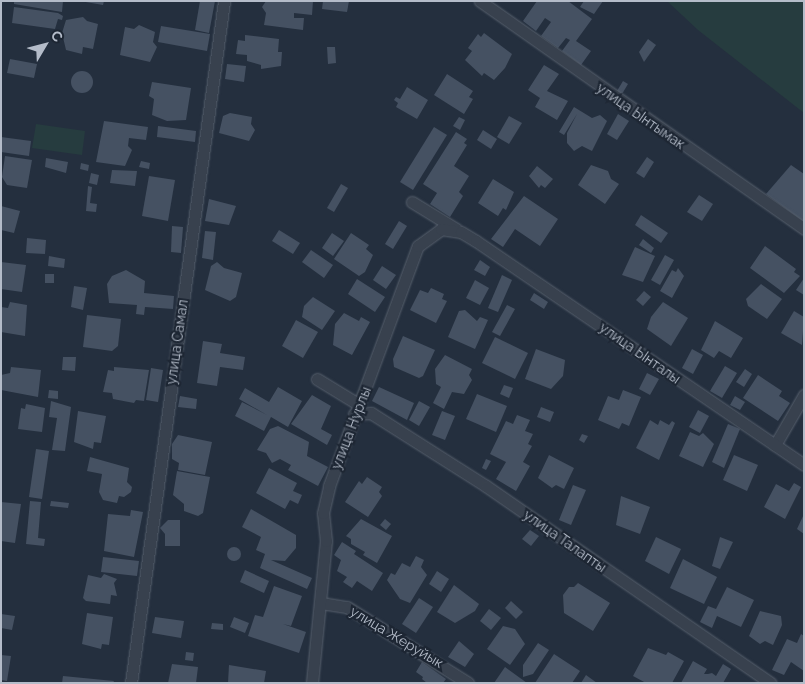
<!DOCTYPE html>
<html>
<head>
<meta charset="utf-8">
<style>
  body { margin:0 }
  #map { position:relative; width:805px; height:684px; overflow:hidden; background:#242f3e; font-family:Raleway,sans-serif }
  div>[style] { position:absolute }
  .green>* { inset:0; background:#263c3f }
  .building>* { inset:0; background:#455162 }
  .round { border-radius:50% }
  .roads { filter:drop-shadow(0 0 1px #565f6c) drop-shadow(0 0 1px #565f6c) }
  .street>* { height:11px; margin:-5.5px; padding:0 5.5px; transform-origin:5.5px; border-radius:5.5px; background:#38414e }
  span { translate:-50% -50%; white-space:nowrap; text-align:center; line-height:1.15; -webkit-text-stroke:4.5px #1d2633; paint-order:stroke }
  .street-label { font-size:14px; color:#b4bcc9 }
  .frame { position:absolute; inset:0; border:2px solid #b4bcc9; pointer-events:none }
  .north { position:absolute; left:20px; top:20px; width:50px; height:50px; -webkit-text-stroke:4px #1d2633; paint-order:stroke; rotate:53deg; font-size:14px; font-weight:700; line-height:20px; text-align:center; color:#b4bcc9 }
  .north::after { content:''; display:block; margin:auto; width:18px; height:22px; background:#b4bcc9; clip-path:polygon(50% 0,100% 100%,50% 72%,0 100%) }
</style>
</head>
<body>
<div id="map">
  <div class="green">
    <div style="clip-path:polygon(667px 1px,804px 1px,804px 113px,698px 30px)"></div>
    <div style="clip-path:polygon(36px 124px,85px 131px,82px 155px,32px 148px)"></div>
  </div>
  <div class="building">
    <div style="clip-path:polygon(14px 1px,63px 1px,62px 12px,14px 4px)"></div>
    <div style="clip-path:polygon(80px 1px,104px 1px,103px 5px)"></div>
    <div style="clip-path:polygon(200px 1px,215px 1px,209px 33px,195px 30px)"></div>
    <div style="clip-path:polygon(266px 1px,313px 1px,312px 15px,294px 13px,294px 18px,304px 18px,303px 30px,264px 25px,266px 13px,262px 7px)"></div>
    <div style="clip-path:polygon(323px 1px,349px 1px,347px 12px,322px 9px)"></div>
    <div style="clip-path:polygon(537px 1px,568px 1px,592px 19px,576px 41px,591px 51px,581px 65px,562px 51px,570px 40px,566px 38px,558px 48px,541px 36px,551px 22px,545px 18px,536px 31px,523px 21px)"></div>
    <div style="clip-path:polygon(584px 1px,603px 1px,594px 14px,580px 7px)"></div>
    <div style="clip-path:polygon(14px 7px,58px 13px,63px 16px,62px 20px,58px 19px,55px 29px,12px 23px)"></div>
    <div style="clip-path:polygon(83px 17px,87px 21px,98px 24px,93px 49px,83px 47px,82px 54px,66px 50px,62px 33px,66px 20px)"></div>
    <div style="clip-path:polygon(139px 25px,155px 32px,153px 42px,157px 47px,150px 62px,120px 55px,125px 27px,134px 29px)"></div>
    <div style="clip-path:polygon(161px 26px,210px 34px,207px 51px,158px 42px)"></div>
    <div style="clip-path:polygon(484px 33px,512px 54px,505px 68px,494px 80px,484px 73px,482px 76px,465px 60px,472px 51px,468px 48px,478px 34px,481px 37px)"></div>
    <div style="clip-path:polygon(245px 35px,279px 39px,278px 52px,282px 52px,281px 66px,261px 69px,261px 65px,247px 61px,247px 55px,236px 54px,238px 40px,245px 41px)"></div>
    <div style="clip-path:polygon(648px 39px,656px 45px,644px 62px,639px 52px)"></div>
    <div style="clip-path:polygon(327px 47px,335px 47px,336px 63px,328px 64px)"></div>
    <div style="clip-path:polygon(10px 59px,37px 64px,34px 78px,7px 73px)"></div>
    <div style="clip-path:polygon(227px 64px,246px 66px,244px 82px,225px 79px)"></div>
    <div style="clip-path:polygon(544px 65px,559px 74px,547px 91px,568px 101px,557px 120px,535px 107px,540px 98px,528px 90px)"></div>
    <div class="round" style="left:71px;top:71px;width:22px;height:22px"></div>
    <div style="clip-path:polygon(447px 74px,473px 91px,469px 97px,473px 99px,464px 114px,434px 95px)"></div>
    <div style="clip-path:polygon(623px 81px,628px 84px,622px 94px,617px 91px)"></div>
    <div style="clip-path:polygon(152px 82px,191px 88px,186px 120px,167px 121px,152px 115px,154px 99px,149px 96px)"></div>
    <div style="clip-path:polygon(407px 87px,428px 100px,417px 119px,396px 107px,398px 103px,394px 100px,396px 97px,400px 99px)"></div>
    <div style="clip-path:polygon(574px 107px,592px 118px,600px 115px,607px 121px,592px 151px,582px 146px,574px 151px,567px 143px,567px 133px,577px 114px,564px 135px,559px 132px)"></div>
    <div style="clip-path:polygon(230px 113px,252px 117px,251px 124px,255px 130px,249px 141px,219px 133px,223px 116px)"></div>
    <div style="clip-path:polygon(618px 114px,629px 121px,617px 140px,607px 134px)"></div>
    <div style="clip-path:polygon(509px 116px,522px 123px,509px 144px,497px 137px)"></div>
    <div style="clip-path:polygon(459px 117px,465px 120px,460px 130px,453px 126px)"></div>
    <div style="clip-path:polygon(104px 121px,148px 127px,146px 140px,129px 138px,128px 146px,132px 150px,125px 166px,96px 162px)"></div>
    <div style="clip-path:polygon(158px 126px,196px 131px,195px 142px,157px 137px)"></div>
    <div style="clip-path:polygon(434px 127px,447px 135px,413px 190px,400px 182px)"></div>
    <div style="clip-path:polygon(483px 130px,497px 139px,491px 149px,477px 140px)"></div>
    <div style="clip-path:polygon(456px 132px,467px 139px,464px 143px,467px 145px,454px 166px,469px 176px,459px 192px,463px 196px,450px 217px,430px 204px,437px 193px,423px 184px)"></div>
    <div style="clip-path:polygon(1px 137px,31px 141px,29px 156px,1px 152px)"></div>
    <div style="clip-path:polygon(5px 156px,32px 160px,27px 188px,7px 185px,2px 177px)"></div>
    <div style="clip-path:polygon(647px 157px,654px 162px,644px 178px,636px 173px)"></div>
    <div style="clip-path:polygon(46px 158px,68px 162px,66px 173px,45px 167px)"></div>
    <div style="clip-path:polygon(141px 161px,150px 163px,149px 169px,139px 167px)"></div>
    <div style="clip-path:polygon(81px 163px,89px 165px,88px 171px,80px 169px)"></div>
    <div style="clip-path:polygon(591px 165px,608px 171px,611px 179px,619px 184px,605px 204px,578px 185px)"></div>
    <div style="clip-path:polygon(791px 165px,804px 174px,804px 222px,766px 194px)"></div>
    <div style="clip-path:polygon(537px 166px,553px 179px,545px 188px,541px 185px,539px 188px,529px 176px)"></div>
    <div style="clip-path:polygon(112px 170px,137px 171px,135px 186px,110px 183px)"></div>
    <div style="clip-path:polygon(91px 173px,99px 175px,97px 185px,89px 183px)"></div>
    <div style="clip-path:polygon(149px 176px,175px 180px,168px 221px,142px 216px)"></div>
    <div style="clip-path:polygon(493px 179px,514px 192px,506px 210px,503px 208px,498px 216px,478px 203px)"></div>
    <div style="clip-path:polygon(341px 184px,348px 188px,334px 212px,327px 208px)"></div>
    <div style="clip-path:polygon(88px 186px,92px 187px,90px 203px,97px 204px,96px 212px,86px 211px)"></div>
    <div style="clip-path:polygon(699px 195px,713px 204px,702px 221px,687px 212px)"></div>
    <div style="clip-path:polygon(524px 196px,558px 219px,540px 246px,515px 229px,503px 247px,491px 239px)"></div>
    <div style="clip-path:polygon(209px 199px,236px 206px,229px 225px,205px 221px)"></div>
    <div style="clip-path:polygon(1px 206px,20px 211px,14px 233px,1px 230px)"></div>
    <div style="clip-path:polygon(641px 215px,668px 233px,661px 243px,635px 225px)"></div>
    <div style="clip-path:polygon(399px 221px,407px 226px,393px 249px,385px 244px)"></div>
    <div style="clip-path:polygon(172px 226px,183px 227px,181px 253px,171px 252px)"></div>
    <div style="clip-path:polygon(279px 230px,300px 243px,293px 254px,272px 241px)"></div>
    <div style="clip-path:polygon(205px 231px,216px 232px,213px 260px,202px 258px)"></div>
    <div style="clip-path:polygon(332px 233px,344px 241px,333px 256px,322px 248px)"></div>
    <div style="clip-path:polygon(351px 233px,369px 245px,366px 249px,373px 255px,365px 272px,359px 276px,334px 259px)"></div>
    <div style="clip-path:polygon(27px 238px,46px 240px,45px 254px,26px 253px)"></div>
    <div style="clip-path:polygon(643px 239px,654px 248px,651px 253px,639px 245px)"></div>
    <div style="clip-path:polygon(765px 246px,796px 269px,794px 272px,800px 276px,784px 293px,750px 268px)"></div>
    <div style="clip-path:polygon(635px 247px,655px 256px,643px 282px,622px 275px)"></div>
    <div style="clip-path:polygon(311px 250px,333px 265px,324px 278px,302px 262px)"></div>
    <div style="clip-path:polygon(665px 255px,674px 260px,660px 285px,651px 280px)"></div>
    <div style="clip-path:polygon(49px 256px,65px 259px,64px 268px,48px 266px)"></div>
    <div style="clip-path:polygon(480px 260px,490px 267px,485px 276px,474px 270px)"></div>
    <div style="clip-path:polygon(1px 262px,26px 265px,22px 292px,1px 289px)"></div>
    <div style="clip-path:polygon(217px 262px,224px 268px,242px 273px,236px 297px,230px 301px,205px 290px,211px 266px)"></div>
    <div style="clip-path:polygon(382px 266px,396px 275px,386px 289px,373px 280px)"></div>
    <div style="clip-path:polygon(678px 268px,684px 276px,672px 298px,660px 291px,672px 270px,676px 272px)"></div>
    <div style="clip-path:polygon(126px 270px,145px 281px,144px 293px,174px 296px,173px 309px,145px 307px,144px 315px,136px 314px,137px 305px,109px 303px,107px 284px,112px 276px)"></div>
    <div style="clip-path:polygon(45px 274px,54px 274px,54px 283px,45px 283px)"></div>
    <div style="clip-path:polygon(502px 275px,512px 280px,498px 312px,488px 308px)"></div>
    <div style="clip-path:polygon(804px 278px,804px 295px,796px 290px)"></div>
    <div style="clip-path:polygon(357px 279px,385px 297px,375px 312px,348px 294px)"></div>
    <div style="clip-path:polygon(475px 280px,489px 288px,480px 305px,466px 298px)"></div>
    <div style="clip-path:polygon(761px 284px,782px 299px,767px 319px,748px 306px,746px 299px)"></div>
    <div style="clip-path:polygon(74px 286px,87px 288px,83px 310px,71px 307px)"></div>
    <div style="clip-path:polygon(431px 288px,444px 294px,442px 299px,447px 301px,436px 323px,410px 310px,420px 290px,428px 293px)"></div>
    <div style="clip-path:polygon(644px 291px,651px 297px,643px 306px,636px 300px)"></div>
    <div style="clip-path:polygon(534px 293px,548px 302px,544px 309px,530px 300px)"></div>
    <div style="clip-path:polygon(313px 297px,335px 311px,322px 330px,302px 317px,304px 306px)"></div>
    <div style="clip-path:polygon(10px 302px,27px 305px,25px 336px,1px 332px,1px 307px,8px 308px)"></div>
    <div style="clip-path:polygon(663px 302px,688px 318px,671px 346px,647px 329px,651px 317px)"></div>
    <div style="clip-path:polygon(507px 305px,515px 309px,500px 336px,492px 332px)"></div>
    <div style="clip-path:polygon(465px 310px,477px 321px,480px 317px,488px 320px,475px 349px,448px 337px,459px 311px)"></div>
    <div style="clip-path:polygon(794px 311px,804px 317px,802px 345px,781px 333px)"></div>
    <div style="clip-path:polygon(344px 313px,359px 321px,361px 317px,370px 322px,352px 355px,333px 345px,335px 324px)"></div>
    <div style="clip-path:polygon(87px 315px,121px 319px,118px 346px,112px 351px,83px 347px)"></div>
    <div style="clip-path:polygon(296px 320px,318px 332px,303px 358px,282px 346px)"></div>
    <div style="clip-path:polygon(715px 321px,743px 338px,731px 358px,719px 351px,714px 358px,701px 350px)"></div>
    <div style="clip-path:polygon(403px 336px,435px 350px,423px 376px,419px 378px,394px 367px,393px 359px)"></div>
    <div style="clip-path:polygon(495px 337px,528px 353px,515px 379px,482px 363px)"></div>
    <div style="clip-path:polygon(203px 341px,222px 344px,220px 353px,245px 357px,243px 370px,220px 367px,217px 386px,197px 383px)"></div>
    <div style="clip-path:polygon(536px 349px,565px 360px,563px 376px,551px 389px,525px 379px)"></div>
    <div style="clip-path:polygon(692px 349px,703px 355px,693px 374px,682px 368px)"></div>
    <div style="clip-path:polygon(445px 355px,472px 369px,469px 375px,472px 380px,464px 394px,452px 392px,444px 409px,433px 403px,441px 387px,436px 384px,435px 369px)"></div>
    <div style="clip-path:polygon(63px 357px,76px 357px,75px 371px,62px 370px)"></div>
    <div style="clip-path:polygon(725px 366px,737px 373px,722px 398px,710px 391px)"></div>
    <div style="clip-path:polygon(11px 367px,41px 370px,38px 397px,1px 390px,1px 375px,10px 373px)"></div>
    <div style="clip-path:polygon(114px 367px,149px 370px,144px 401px,136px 400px,134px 403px,113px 399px,112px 393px,103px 392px,108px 370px,114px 371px)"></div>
    <div style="clip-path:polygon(151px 368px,163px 370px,158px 402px,146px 400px)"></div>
    <div style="clip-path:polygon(745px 369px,752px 374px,744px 387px,736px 382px)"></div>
    <div style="clip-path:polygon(647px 373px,659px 379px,650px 395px,639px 389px)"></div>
    <div style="clip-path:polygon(758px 375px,782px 391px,779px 396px,790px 403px,778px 421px,743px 398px)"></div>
    <div style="clip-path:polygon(504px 385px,513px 388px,509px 398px,500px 394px)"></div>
    <div style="clip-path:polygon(278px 387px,302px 401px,288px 427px,271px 417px,264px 431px,235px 416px,242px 402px,267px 415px,239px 399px,245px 388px,269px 402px)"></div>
    <div style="clip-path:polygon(379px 387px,414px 403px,407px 420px,372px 401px)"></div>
    <div style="clip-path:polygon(49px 390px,58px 391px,58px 399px,48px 398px)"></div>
    <div style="clip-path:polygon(623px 390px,641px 397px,629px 426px,622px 423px,619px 429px,598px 420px,608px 396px,619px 400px)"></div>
    <div style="clip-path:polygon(477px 394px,507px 406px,496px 432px,466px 419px)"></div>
    <div style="clip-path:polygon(312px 395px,331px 406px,321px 429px,332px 435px,327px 445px,291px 424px)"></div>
    <div style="clip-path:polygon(180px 396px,197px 399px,196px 409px,178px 407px)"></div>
    <div style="clip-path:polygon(735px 396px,745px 402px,740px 410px,730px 405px)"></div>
    <div style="clip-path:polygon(51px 401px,71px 407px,65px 451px,52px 450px,57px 418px,49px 417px)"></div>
    <div style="clip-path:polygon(419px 401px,430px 407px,419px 426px,409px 420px)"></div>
    <div style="clip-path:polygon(26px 404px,45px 408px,42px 432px,18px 429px,21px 408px,25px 409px)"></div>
    <div style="clip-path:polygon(541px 407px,554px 412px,550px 422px,537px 417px)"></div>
    <div style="clip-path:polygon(698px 410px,709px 416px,700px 433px,689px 427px)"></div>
    <div style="clip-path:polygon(78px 411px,106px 416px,101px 443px,94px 442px,93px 449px,74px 442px)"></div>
    <div style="clip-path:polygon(442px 411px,455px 416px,445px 440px,432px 435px)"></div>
    <div style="clip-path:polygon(517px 415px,530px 420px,525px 431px,533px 434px,528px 444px,532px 446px,523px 462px,530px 466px,516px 491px,496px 479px,506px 462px,490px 454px,506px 421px,513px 424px)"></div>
    <div style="clip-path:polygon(650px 420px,658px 425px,660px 420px,669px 425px,672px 421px,675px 423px,659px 460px,636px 448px)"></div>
    <div style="clip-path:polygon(728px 424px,740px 429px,724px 468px,712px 462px)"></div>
    <div style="clip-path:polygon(278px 426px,309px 442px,307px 456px,328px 467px,318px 486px,288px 470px,291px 465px,280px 459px,272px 463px,266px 453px,257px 450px,270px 429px)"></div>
    <div style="clip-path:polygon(690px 432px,699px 436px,703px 433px,714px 444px,703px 467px,679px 456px)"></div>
    <div style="clip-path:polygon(582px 434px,588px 436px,584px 443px,579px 440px)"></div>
    <div style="clip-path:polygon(178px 435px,212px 442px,205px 475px,178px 470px,179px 463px,172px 459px,172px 444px)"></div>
    <div style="clip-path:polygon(36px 449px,49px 451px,42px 499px,29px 497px)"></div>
    <div style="clip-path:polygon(549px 455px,574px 468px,564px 489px,556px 485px,552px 488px,538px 478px)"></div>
    <div style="clip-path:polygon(734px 455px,758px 465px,747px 491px,723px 480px)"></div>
    <div style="clip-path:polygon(90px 457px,129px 468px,127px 482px,132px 487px,131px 492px,124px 497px,119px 496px,117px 503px,103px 500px,99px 492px,102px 474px,87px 471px)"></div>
    <div style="clip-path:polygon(486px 459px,491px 461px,486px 470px,482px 468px)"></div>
    <div style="clip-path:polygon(269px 468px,297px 483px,293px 491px,302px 495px,298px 504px,290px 500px,285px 509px,256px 493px)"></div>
    <div style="clip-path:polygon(177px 471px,210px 477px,203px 513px,198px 516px,184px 511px,184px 504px,173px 495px)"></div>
    <div style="clip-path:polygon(367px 477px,382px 487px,379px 492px,382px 496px,368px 517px,345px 502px,359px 481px,362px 484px)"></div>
    <div style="clip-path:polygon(794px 483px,801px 487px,785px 519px,764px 507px,776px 484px,789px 491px)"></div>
    <div style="clip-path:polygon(573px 485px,586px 490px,571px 525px,559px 520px)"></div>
    <div style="clip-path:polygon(621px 496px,650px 507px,640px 534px,616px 525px)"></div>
    <div style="clip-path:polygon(30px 501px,41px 502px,38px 538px,45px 539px,44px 546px,26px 544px)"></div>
    <div style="clip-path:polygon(51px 501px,69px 503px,68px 508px,50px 506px)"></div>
    <div style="clip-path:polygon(1px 502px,21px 504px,15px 543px,1px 541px)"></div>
    <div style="clip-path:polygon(251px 509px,296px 535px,296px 548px,285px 561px,271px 560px,312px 578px,307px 589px,260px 568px,265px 554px,256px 550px,261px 537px,242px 527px)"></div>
    <div style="clip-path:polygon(131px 510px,143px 512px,134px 557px,104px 551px,108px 514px,130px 516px)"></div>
    <div style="clip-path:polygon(804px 514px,804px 534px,797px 529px)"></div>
    <div style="clip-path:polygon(361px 519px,392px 536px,377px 563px,363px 555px,365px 552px,351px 544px,351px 539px,346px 536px)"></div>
    <div style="clip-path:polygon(385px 519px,391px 524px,386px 530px,380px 525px)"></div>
    <div style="clip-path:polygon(168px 520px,180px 520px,180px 546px,165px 546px,165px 534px,160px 528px)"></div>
    <div style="clip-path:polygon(530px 530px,539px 536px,531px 546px,522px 539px)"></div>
    <div style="clip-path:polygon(656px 537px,681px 549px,669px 574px,645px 561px)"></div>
    <div style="clip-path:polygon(720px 537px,733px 542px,720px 569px,712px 566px)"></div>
    <div style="clip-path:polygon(342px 542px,356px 551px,354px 554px,383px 573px,372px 591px,357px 581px,352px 588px,343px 582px,347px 577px,337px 571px,341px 560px,334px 555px)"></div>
    <div class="round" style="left:227px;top:547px;width:14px;height:14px"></div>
    <div style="clip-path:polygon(416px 556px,424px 560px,421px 567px,427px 575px,410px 603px,400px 599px,387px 580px,391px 573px,395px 575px,402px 563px,410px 567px)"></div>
    <div style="clip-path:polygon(103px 557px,139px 561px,137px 576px,101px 572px)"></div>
    <div style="clip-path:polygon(683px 559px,717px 577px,704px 604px,670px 588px)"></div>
    <div style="clip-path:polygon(245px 570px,269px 581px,264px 593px,240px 582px)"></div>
    <div style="clip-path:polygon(437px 571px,449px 579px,441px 592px,429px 584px)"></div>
    <div style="clip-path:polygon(104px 574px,117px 579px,114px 583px,117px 596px,111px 595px,110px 604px,86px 601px,83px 598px,88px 575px,101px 578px)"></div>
    <div style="clip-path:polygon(578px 583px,610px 603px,593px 631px,564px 613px,563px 595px,569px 587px,574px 587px)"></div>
    <div style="clip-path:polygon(454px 585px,479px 604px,475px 611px,455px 623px,437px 612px)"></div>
    <div style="clip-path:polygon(274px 586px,302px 596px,291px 626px,283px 624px,306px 632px,299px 653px,248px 636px,255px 615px,263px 617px)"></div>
    <div style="clip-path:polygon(727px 587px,754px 600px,741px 627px,717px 616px,712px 628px,700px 622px,708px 606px,716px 609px)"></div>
    <div style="clip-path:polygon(419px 598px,433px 607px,416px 633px,402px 624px)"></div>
    <div style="clip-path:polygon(511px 601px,523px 612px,516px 619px,505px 608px)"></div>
    <div style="clip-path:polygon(489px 609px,501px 618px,491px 630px,480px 621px)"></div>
    <div style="clip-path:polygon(760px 611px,781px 616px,782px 625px,773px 645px,765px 641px,760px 644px,749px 636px)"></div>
    <div style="clip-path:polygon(87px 613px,113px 617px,109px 645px,102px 644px,101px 649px,82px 644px)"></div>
    <div style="clip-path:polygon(1px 614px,15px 616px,12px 630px,1px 628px)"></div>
    <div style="clip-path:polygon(155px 617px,184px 621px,181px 638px,152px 633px)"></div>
    <div style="clip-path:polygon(234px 617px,249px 623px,245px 633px,230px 627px)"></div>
    <div style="clip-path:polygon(212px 623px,223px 624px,223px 630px,211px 629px)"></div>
    <div style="clip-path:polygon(503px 626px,515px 629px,525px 644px,510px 665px,487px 649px)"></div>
    <div style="clip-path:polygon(801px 634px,804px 636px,804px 671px,791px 662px,784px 675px,772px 670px,787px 639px,797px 643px)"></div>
    <div style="clip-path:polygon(459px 641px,474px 654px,465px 667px,448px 657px)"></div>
    <div style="clip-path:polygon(538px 643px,549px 650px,533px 674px,523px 677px,523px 665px)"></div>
    <div style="clip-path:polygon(648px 648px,666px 655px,668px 652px,684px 661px,672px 683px,646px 683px,633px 676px)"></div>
    <div style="clip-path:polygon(186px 652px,194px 653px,193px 661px,185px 660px)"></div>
    <div style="clip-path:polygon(554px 654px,580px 671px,572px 683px,535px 683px)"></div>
    <div style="clip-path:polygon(1px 655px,11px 656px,7px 681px,1px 680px)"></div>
    <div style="clip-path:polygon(693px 661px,707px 669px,704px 674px,708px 674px,712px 673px,716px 676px,723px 664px,731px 669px,723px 683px,681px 683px)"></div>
    <div style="clip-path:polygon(422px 662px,446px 679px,443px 683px,427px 683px,422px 679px,423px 677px,416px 672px)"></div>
    <div style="clip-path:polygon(172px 664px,198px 667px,196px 683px,168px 683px)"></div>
    <div style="clip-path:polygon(229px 665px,266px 671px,264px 683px,228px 683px)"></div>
    <div style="clip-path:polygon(505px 667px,527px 683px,494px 683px)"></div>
    <div style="clip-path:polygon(586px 675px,597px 683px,581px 683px)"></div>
    <div style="clip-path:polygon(63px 676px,114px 681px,113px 683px,62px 683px)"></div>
  </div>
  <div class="roads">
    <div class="street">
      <div style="left:480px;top:1px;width:396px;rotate:35.1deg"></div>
      <div style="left:412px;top:202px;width:52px;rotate:31.5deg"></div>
      <div style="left:317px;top:379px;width:48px;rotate:31.4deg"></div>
      <div style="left:354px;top:414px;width:17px;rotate:-3deg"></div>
      <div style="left:371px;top:413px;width:136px;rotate:32.4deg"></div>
      <div style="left:486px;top:486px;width:346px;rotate:34.7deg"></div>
      <div style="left:775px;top:445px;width:58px;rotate:-59.9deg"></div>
      <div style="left:321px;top:603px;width:26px;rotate:9deg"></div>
      <div style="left:347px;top:607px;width:143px;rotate:32.1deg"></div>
      <div style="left:131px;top:683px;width:688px;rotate:-82.23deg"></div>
      <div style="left:312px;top:683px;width:143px;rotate:-84.4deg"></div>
      <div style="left:326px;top:541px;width:28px;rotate:-96deg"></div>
      <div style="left:323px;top:513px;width:28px;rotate:-77deg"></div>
      <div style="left:329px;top:486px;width:256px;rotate:-69.7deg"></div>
      <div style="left:418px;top:246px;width:29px;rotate:-36deg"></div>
      <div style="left:441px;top:229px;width:20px;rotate:9deg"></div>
      <div style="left:461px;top:232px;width:17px;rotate:31deg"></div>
      <div style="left:476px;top:241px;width:397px;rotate:34.3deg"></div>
    </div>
  </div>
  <div class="street-label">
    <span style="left:641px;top:116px;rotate:35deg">улица Ынтымак</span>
    <span style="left:177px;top:342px;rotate:-82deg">улица Самал</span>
    <span style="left:640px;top:353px;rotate:35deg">улица Ынталы</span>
    <span style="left:351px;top:428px;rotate:-69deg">улица Нурлы</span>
    <span style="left:565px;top:541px;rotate:35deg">улица Талапты</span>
    <span style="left:397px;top:637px;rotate:31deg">улица Жеруйык</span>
  </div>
  <div class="frame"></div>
  <div class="north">С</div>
</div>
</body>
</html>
